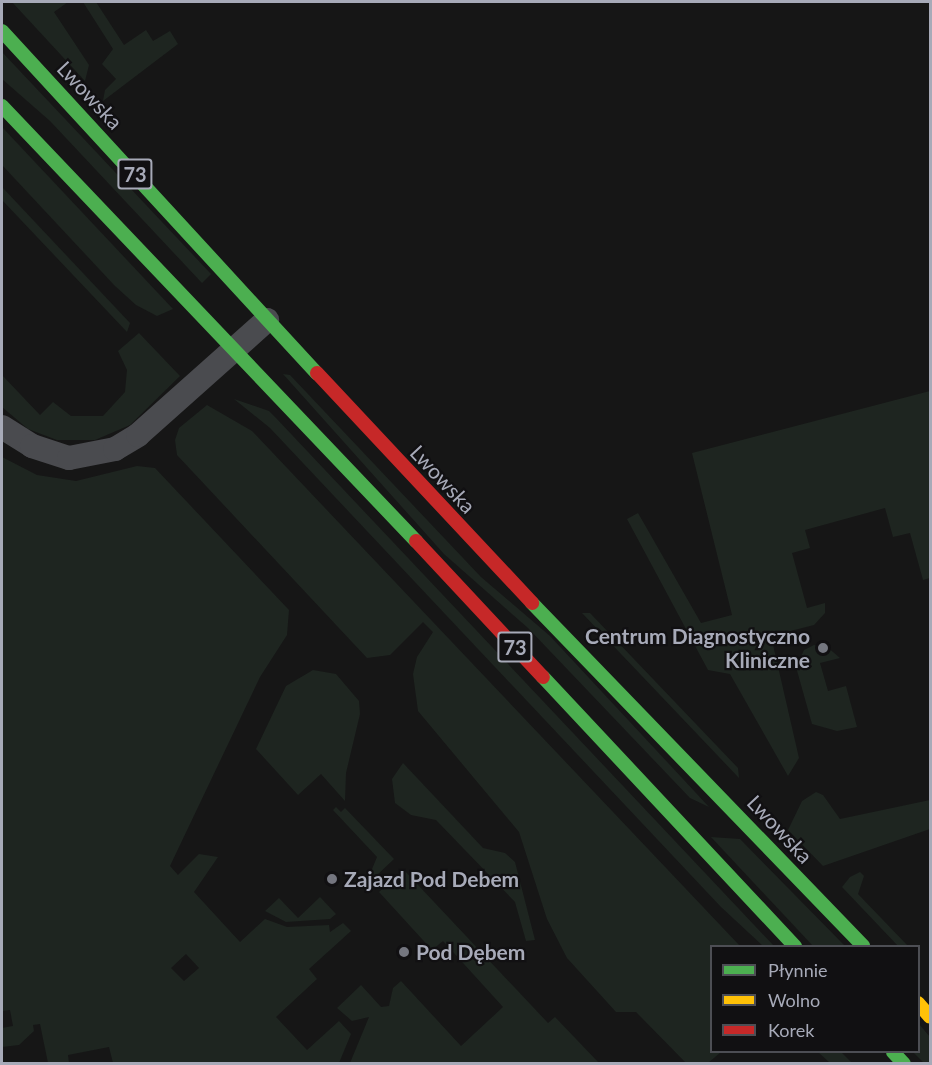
<!DOCTYPE html>
<html>
<head>
<meta charset="utf-8">
<style>
  body { margin:0 }
  #map { position:relative; width:932px; height:1065px; overflow:hidden; background:#161616; font-family:Lato,sans-serif }
  div>[style] { position:absolute }
  .green>* { inset:0; background:#1e2520 }
  .street>* { height:24px; margin:-12px; padding:0 12px; transform-origin:12px; border-radius:12px; background:#4a4b4f }
  .fast>* { height:14px; margin:-7px; padding:0 7px; transform-origin:7px; border-radius:7px; background:#4caf50 }
  .slow>* { height:14px; margin:-7px; padding:0 7px; transform-origin:7px; border-radius:7px; background:#ffc107 }
  .jam>* { height:14px; margin:-7px; padding:0 7px; transform-origin:7px; border-radius:7px; background:#c62828 }
  .dots>* { width:16px; height:16px; translate:-50% -50%; box-sizing:border-box; border:3px solid #111012; border-radius:50% }
  span { translate:-50% -50%; white-space:nowrap; text-align:center; line-height:1.15; -webkit-text-stroke:4.5px #111012; paint-order:stroke }
  .shield-label span { padding:2px 4px; background:#111012; border:2px solid; border-radius:4px; -webkit-text-stroke-width:0 }
  .shield-label { font-size:20px; color:#a7aab8; font-weight:700 }
  .street-label { font-size:21px; color:#a7aab8 }
  .poi-label { font-size:21px; color:#a7aab8; font-weight:700 }
  .right { translate:-100% -50%; text-align:right }
  .left { translate:0 -50%; text-align:left }
  .frame { position:absolute; inset:0; border:3px solid #a7aab8; pointer-events:none }
  .legend { position:absolute; left:710px; top:945px; width:210px; height:108px; box-sizing:border-box; background:#111012; border:2px solid #4d4e54; margin:0; padding:8px 10px; list-style:none; font-size:18px; color:#a7aab8 }
  .legend li { display:flex; align-items:center; gap:12px; height:30px }
  .legend b { width:30px; border:2px solid #4d4e54 }
</style>
</head>
<body>
<div id="map">
  <div class="green">
    <div style="clip-path:polygon(12px 2px,68px 2px,54px 12px,89px 65px,85px 81px)"></div>
    <div style="clip-path:polygon(83px 2px,96px 2px,124px 45px,146px 30px,153px 41px,170px 31px,178px 44px,103px 101px,105px 90px,116px 79px,102px 64px,113px 49px)"></div>
    <div style="clip-path:polygon(2px 52px,211px 274px,202px 283px,50px 121px,2px 79px)"></div>
    <div style="clip-path:polygon(2px 127px,173px 309px,157px 316px,136px 305px,115px 286px,2px 165px)"></div>
    <div style="clip-path:polygon(2px 187px,130px 323px,127px 332px,2px 200px)"></div>
    <div style="clip-path:polygon(139px 333px,180px 376px,130px 425px,95px 440px,57px 440px,28px 429px,2px 407px,2px 375px,40px 415px,53px 402px,71px 416px,103px 416px,125px 392px,127px 370px,118px 351px)"></div>
    <div style="clip-path:polygon(283px 374px,290px 375px,481px 577px,550px 636px,709px 807px,690px 798px,528px 628px,444px 554px)"></div>
    <div style="clip-path:polygon(930px 391px,930px 578px,923px 580px,910px 533px,893px 537px,885px 508px,805px 530px,810px 548px,792px 553px,807px 608px,825px 603px,825px 613px,814px 625px,771px 636px,799px 758px,788px 776px,730px 674px,708px 670px,627px 519px,638px 513px,701px 623px,732px 615px,692px 453px)"></div>
    <div style="clip-path:polygon(234px 399px,269px 411px,276px 418px,774px 946px,763px 946px,721px 907px,270px 428px)"></div>
    <div style="clip-path:polygon(207px 405px,252px 431px,740px 946px,712px 946px,712px 1052px,721px 1052px,708px 1063px,686px 1063px,636px 1012px,616px 1012px,567px 958px,547px 919px,519px 832px,418px 711px,413px 674px,417px 657px,433px 632px,423px 622px,390px 655px,367px 658px,177px 455px,175px 440px,179px 428px)"></div>
    <div style="clip-path:polygon(evenodd,2px 457px,37px 475px,76px 481px,137px 466px,155px 468px,289px 610px,287px 635px,260px 677px,170px 866px,178px 875px,199px 854px,218px 857px,194px 892px,240px 942px,265px 919px,287px 927px,329px 925px,330px 932px,343px 923px,351px 931px,309px 969px,317px 979px,276px 1017px,307px 1050px,339px 1021px,351px 1034px,339px 1063px,113px 1063px,109px 1047px,68px 1055px,69px 1063px,48px 1063px,40px 1024px,33px 1025px,34px 1031px,19px 1045px,2px 1047px,2px 1028px,13px 1026px,10px 1010px,2px 1011px,2px 457px,186px 954px,199px 968px,184px 981px,171px 968px,186px 954px)"></div>
    <div style="clip-path:polygon(582px 613px,590px 613px,738px 768px,739px 778px)"></div>
    <div style="clip-path:polygon(814px 645px,826px 646px,840px 658px,820px 663px,828px 691px,846px 686px,857px 727px,837px 731px,812px 724px,796px 667px,804px 650px)"></div>
    <div style="clip-path:polygon(313px 670px,336px 674px,359px 701px,360px 714px,346px 773px,345px 801px,321px 774px,298px 795px,256px 749px,286px 686px)"></div>
    <div style="clip-path:polygon(403px 763px,483px 848px,505px 853px,515px 862px,535px 940px,526px 941px,515px 902px,436px 820px,411px 815px,395px 803px,392px 779px)"></div>
    <div style="clip-path:polygon(816px 792px,823px 795px,840px 819px,930px 800px,930px 829px,823px 866px,788px 830px,802px 801px)"></div>
    <div style="clip-path:polygon(336px 807px,341px 812px,345px 808px,394px 859px,374px 878px,370px 874px,377px 857px,333px 810px)"></div>
    <div style="clip-path:polygon(711px 837px,740px 839px,845px 946px,813px 946px)"></div>
    <div style="clip-path:polygon(403px 869px,548px 1023px,555px 1017px,599px 1063px,350px 1063px,369px 1017px,352px 1021px,337px 1008px,361px 985px,381px 1007px,389px 1006px,393px 988px,401px 981px,461px 1046px,503px 1007px,443px 941px,432px 950px,379px 892px)"></div>
    <div style="clip-path:polygon(860px 872px,864px 876px,858px 894px,908px 946px,898px 946px,842px 887px,850px 877px)"></div>
    <div style="clip-path:polygon(320px 897px,336px 914px,330px 919px,286px 922px,265px 911px,279px 898px,298px 918px)"></div>
    <div style="clip-path:polygon(919px 1024px,930px 1037px,930px 1063px,924px 1063px,913px 1052px,918px 1052px)"></div>
    <div style="clip-path:polygon(818px 1052px,841px 1052px,852px 1063px,830px 1063px)"></div>
  </div>
  <div class="street">
    <div style="left:2px;top:427px;width:36px;rotate:32deg"></div>
    <div style="left:32px;top:446px;width:39px;rotate:18deg"></div>
    <div style="left:69px;top:458px;width:47px;rotate:-11.1deg"></div>
    <div style="left:115px;top:449px;width:27px;rotate:-31deg"></div>
    <div style="left:138px;top:435px;width:173px;rotate:-41.7deg"></div>
  </div>
  <div class="fast">
    <div style="left:2px;top:31px;width:465px;rotate:47.4deg"></div>
    <div style="left:2px;top:106px;width:601px;rotate:46.42deg"></div>
    <div style="left:532px;top:603px;width:477px;rotate:46deg"></div>
    <div style="left:543px;top:677px;width:369px;rotate:46.9deg"></div>
    <div style="left:893px;top:1052px;width:16px;rotate:47deg"></div>
  </div>
  <div class="slow">
    <div style="left:918px;top:1003px;width:18px;rotate:49deg"></div>
  </div>
  <div class="jam">
    <div style="left:317px;top:373px;width:315px;rotate:46.9deg"></div>
    <div style="left:416px;top:541px;width:186px;rotate:47deg"></div>
  </div>
  <div class="dots">
    <div style="left:823px;top:648px;background:#74767f"></div>
    <div style="left:332px;top:879px;background:#74767f"></div>
    <div style="left:404px;top:952px;background:#74767f"></div>
  </div>
  <div class="shield-label">
    <span style="left:135px;top:174px">73</span>
    <span style="left:515px;top:647px">73</span>
  </div>
  <div class="street-label">
    <span style="left:90px;top:95px;rotate:47deg">Lwowska</span>
    <span style="left:443px;top:479px;rotate:47deg">Lwowska</span>
    <span style="left:780px;top:829px;rotate:47deg">Lwowska</span>
  </div>
  <div class="poi-label">
    <span class="right" style="left:810px;top:648px">Centrum Diagnostyczno<br>Kliniczne</span>
    <span class="left" style="left:344px;top:879px">Zajazd Pod Debem</span>
    <span class="left" style="left:416px;top:952px">Pod Dębem</span>
  </div>
  <div class="frame"></div>
  <ul class="legend">
  <li><b style="height:8px;background:#4caf50"></b>Płynnie</li>
  <li><b style="height:8px;background:#ffc107"></b>Wolno</li>
  <li><b style="height:8px;background:#c62828"></b>Korek</li>
  </ul>
</div>
</body>
</html>
